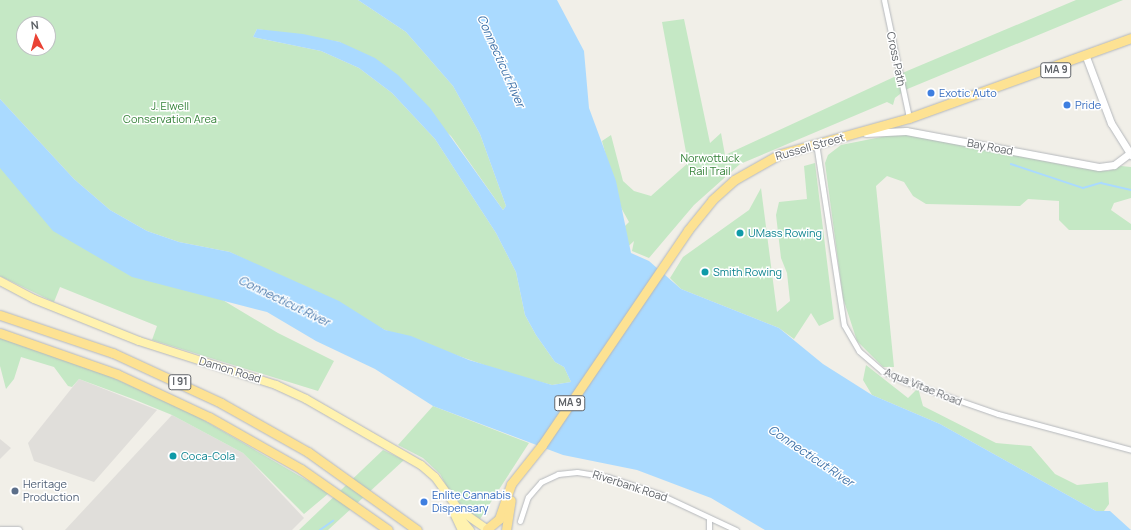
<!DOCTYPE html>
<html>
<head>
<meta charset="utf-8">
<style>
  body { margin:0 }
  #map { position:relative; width:1131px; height:530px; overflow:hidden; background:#f1efe8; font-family:Manrope,sans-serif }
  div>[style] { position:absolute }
  .industrial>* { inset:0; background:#e0deda }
  .green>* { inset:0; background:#c5e8c5 }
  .water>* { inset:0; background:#aadaff }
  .stream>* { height:1.5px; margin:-0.75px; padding:0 0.75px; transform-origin:0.75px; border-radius:0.75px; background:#aadaff }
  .roads { filter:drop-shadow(0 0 1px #b5b8bc) drop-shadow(0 0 1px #b5b8bc) }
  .street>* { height:5px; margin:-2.5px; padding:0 2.5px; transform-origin:2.5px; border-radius:2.5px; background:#fff }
  .secondary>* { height:7px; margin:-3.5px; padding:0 3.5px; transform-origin:3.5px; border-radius:3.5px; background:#fff }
  .primary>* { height:8px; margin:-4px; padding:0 4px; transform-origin:4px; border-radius:4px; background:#fff2af }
  .highway>* { height:9px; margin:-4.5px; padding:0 4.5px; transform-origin:4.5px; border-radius:4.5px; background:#fde293 }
  .dots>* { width:11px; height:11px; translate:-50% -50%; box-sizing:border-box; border:2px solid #fff; border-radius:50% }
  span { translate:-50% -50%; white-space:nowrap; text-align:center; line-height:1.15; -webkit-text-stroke:3px #fff; paint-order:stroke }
  .shield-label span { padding:1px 3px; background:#fff; border:1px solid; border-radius:3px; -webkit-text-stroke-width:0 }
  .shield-label { font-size:10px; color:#5f6368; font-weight:700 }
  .street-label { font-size:11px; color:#5f6368 }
  .shop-label { font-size:11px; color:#366cbe }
  .left { translate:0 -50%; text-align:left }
  .park-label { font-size:11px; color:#348238 }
  .culture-label { font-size:11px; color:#0d838f }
  .service-label { font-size:11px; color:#4e5e75 }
  .water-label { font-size:12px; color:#4174aa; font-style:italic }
  .north { position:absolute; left:16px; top:16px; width:40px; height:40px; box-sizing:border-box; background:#fff; border:1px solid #bfc1c3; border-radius:50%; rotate:354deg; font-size:11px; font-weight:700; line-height:16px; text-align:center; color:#5f6368 }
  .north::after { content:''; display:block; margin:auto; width:14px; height:18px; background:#ea4335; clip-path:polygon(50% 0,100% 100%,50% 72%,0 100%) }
</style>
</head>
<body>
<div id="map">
  <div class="industrial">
    <div style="clip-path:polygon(79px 379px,157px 410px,94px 482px,34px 461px,28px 443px)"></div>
    <div style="clip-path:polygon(172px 415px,243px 453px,304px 518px,292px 530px,65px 530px)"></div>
    <div style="clip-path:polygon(0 439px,11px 448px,0 459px)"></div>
  </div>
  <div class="green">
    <div style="clip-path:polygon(evenodd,0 0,358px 0,406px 32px,453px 86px,480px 134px,506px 206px,503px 210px,451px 136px,340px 42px,257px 29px,253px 37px,321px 51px,359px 68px,392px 93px,435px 139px,496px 233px,516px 272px,525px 315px,536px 335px,555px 362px,564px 367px,571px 382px,552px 385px,507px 373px,385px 330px,230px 252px,179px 242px,147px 231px,110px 210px,74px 179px,0 99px,0 0,24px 24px,48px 24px,48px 48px,24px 48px,24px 24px)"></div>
    <div style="clip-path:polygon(1076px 0,1123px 0,905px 90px,895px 98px,893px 105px,887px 102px,740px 164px,694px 205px,649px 258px,632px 251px,634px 241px,584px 288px,575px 276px,629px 222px,619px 204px,602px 141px,611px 135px,623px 181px,634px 191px,651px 196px,688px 163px,662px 22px,684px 19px,710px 143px,721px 133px,725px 155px,907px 71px)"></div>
    <div style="clip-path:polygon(901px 133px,1080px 168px,1108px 171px,1121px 166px,1131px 167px,1131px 198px,1114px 203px,1111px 210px,1131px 224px,1131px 230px,1069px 230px,1059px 220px,1059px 201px,1028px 199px,1020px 206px,926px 204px,913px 196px,904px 182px,887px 176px,876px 186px,894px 367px,883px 367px,857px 341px,843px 298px,825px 163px,828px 155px,841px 145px)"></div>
    <div style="clip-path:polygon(815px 163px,834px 319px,819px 326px,811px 313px,794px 339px,779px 328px,681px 289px,670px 278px,683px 257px,749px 210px,761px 188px,777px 312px,790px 301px,787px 273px,781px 258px,776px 215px,779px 202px,807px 199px,804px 166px)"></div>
    <div style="clip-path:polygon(0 165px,99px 255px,221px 299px,278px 333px,334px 361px,318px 391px,152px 340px,157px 326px,60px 287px,54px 302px,0 276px)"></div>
    <div style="clip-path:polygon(0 338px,102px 373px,188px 411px,329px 493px,304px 514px,243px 453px,172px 415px,133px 399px,79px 379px,72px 387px,68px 386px,54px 367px,21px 357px,14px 379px,6px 389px,0 366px)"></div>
    <div style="clip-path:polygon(866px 365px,908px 398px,918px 388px,923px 406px,996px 443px,1031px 446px,1055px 474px,1077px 485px,1108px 482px,1109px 504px,1104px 511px,1096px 511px,940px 424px,872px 395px,863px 380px)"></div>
    <div style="clip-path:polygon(433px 406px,529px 443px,480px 519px,455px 502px,440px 474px,423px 458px,398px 445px)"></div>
    <div style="clip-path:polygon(383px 450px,404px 460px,328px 530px,299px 530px)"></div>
  </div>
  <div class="water">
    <div style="clip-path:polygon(358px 0,557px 0,584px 51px,589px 108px,616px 181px,631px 253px,649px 261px,681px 289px,779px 328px,823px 364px,872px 395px,940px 424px,1096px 511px,1110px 511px,1131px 530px,765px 530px,711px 498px,637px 470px,563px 455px,433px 406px,375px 369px,316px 341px,267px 312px,132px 277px,53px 231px,0 168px,0 99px,74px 179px,110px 210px,147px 231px,179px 242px,230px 252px,339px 301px,385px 330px,411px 336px,469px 360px,552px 385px,571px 382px,564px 367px,555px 362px,536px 335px,525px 315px,516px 272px,496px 233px,435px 139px,392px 93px,359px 68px,321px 51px,253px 37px,257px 29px,303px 34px,340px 42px,375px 58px,398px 75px,430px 108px,503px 210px,506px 206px,480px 134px,453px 86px,406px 32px)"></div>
  </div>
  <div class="stream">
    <div style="left:1011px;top:164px;width:76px;rotate:18.4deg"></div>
    <div style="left:1083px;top:188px;width:19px;rotate:-16deg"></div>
    <div style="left:1101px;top:183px;width:31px;rotate:13deg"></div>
    <div style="left:320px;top:530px;width:16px;rotate:-35deg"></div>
  </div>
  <div class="roads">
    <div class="street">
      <div style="left:884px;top:0;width:121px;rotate:78deg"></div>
      <div style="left:816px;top:143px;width:184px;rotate:81.3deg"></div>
      <div style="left:844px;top:325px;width:30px;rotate:60deg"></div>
      <div style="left:859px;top:351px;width:30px;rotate:41deg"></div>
      <div style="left:882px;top:371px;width:26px;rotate:25deg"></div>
      <div style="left:906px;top:382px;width:97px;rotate:19.2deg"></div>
      <div style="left:998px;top:414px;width:138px;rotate:15.1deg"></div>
      <div style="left:520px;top:521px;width:25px;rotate:-72deg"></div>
      <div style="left:528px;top:497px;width:20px;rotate:-49deg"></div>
      <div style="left:541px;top:482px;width:19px;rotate:-25deg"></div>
      <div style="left:558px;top:474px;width:19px;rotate:-6deg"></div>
      <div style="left:577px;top:472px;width:31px;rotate:9deg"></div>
      <div style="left:608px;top:477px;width:54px;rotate:18.4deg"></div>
      <div style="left:659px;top:494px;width:85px;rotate:25.1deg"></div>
      <div style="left:709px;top:530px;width:12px;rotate:-90deg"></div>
    </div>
    <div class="secondary">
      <div style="left:1085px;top:54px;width:74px;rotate:69.4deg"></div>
      <div style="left:1111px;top:123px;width:38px;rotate:58deg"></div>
      <div style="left:866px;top:133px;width:40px;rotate:-2.9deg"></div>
      <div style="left:906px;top:131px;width:196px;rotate:10.6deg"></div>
      <div style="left:1099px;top:167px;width:15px;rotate:-8deg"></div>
      <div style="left:1114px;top:165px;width:20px;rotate:-37deg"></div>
      <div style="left:0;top:530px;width:18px"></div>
    </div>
    <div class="primary">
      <div style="left:0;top:281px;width:38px;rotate:28deg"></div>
      <div style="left:34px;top:299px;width:113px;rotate:21.8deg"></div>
      <div style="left:139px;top:341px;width:144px;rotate:17.8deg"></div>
      <div style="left:276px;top:385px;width:33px;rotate:25deg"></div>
      <div style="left:306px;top:399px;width:133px;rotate:29.9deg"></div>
      <div style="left:421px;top:465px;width:18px;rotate:41deg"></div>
      <div style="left:435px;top:477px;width:39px;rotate:54deg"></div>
      <div style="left:458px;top:509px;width:35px;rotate:35deg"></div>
      <div style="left:453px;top:511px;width:21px;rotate:65deg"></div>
      <div style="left:459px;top:517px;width:17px;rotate:50deg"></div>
    </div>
    <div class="highway">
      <div style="left:0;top:315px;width:119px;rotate:18.6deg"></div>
      <div style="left:113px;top:353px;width:119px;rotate:24.8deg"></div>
      <div style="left:221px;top:403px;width:100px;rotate:29.4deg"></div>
      <div style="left:308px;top:452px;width:134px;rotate:35.6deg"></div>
      <div style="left:0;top:333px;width:124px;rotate:19.3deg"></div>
      <div style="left:117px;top:374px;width:102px;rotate:25.1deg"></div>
      <div style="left:209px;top:417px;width:106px;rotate:29.5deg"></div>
      <div style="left:301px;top:469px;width:106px;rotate:35deg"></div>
      <div style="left:487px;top:529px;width:16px;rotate:-40deg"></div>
      <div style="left:499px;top:519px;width:37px;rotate:-71deg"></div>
      <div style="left:511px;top:484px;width:50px;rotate:-51.5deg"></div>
      <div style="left:542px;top:445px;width:260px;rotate:-55.8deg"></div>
      <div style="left:688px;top:230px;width:38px;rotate:-51deg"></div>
      <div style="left:712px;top:200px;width:30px;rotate:-42deg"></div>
      <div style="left:734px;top:180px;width:53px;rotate:-29.5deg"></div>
      <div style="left:780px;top:154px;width:134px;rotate:-15.6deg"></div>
      <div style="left:909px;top:118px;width:236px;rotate:-19.8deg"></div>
      <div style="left:506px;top:530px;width:30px;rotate:-81deg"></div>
    </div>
  </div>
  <div class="dots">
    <div style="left:931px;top:93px;background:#3f7fe0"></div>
    <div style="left:1067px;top:105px;background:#3f7fe0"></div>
    <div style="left:740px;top:233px;background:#0f9aa8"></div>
    <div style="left:705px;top:272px;background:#0f9aa8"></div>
    <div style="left:173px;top:456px;background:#0f9aa8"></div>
    <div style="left:15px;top:491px;background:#5c6f8a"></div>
    <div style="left:424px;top:502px;background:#3f7fe0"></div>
  </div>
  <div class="shield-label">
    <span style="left:1056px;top:70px">MA 9</span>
    <span style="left:180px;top:382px">I 91</span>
    <span style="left:570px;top:403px">MA 9</span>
  </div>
  <div class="street-label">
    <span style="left:896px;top:59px;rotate:78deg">Cross Path</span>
    <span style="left:810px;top:147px;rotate:-16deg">Russell Street</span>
    <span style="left:990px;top:147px;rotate:11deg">Bay Road</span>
    <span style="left:230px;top:370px;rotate:17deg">Damon Road</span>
    <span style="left:923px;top:387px;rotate:22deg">Aqua Vitae Road</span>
    <span style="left:630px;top:486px;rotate:18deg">Riverbank Road</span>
  </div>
  <div class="shop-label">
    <span class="left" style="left:939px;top:93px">Exotic Auto</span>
    <span class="left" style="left:1075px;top:105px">Pride</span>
    <span class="left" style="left:432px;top:502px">Enlite Cannabis<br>Dispensary</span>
  </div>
  <div class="park-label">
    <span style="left:170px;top:113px">J. Elwell<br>Conservation Area</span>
    <span style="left:710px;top:165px">Norwottuck<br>Rail Trail</span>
  </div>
  <div class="culture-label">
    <span class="left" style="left:748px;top:233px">UMass Rowing</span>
    <span class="left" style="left:713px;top:272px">Smith Rowing</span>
    <span class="left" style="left:181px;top:456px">Coca-Cola</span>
  </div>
  <div class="service-label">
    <span class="left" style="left:23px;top:491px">Heritage<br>Production</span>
  </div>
  <div class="water-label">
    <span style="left:501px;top:61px;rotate:66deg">Connecticut River</span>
    <span style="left:284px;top:301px;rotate:26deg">Connecticut River</span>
    <span style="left:811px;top:456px;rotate:34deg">Connecticut River</span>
  </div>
  <div class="north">N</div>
</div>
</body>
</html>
